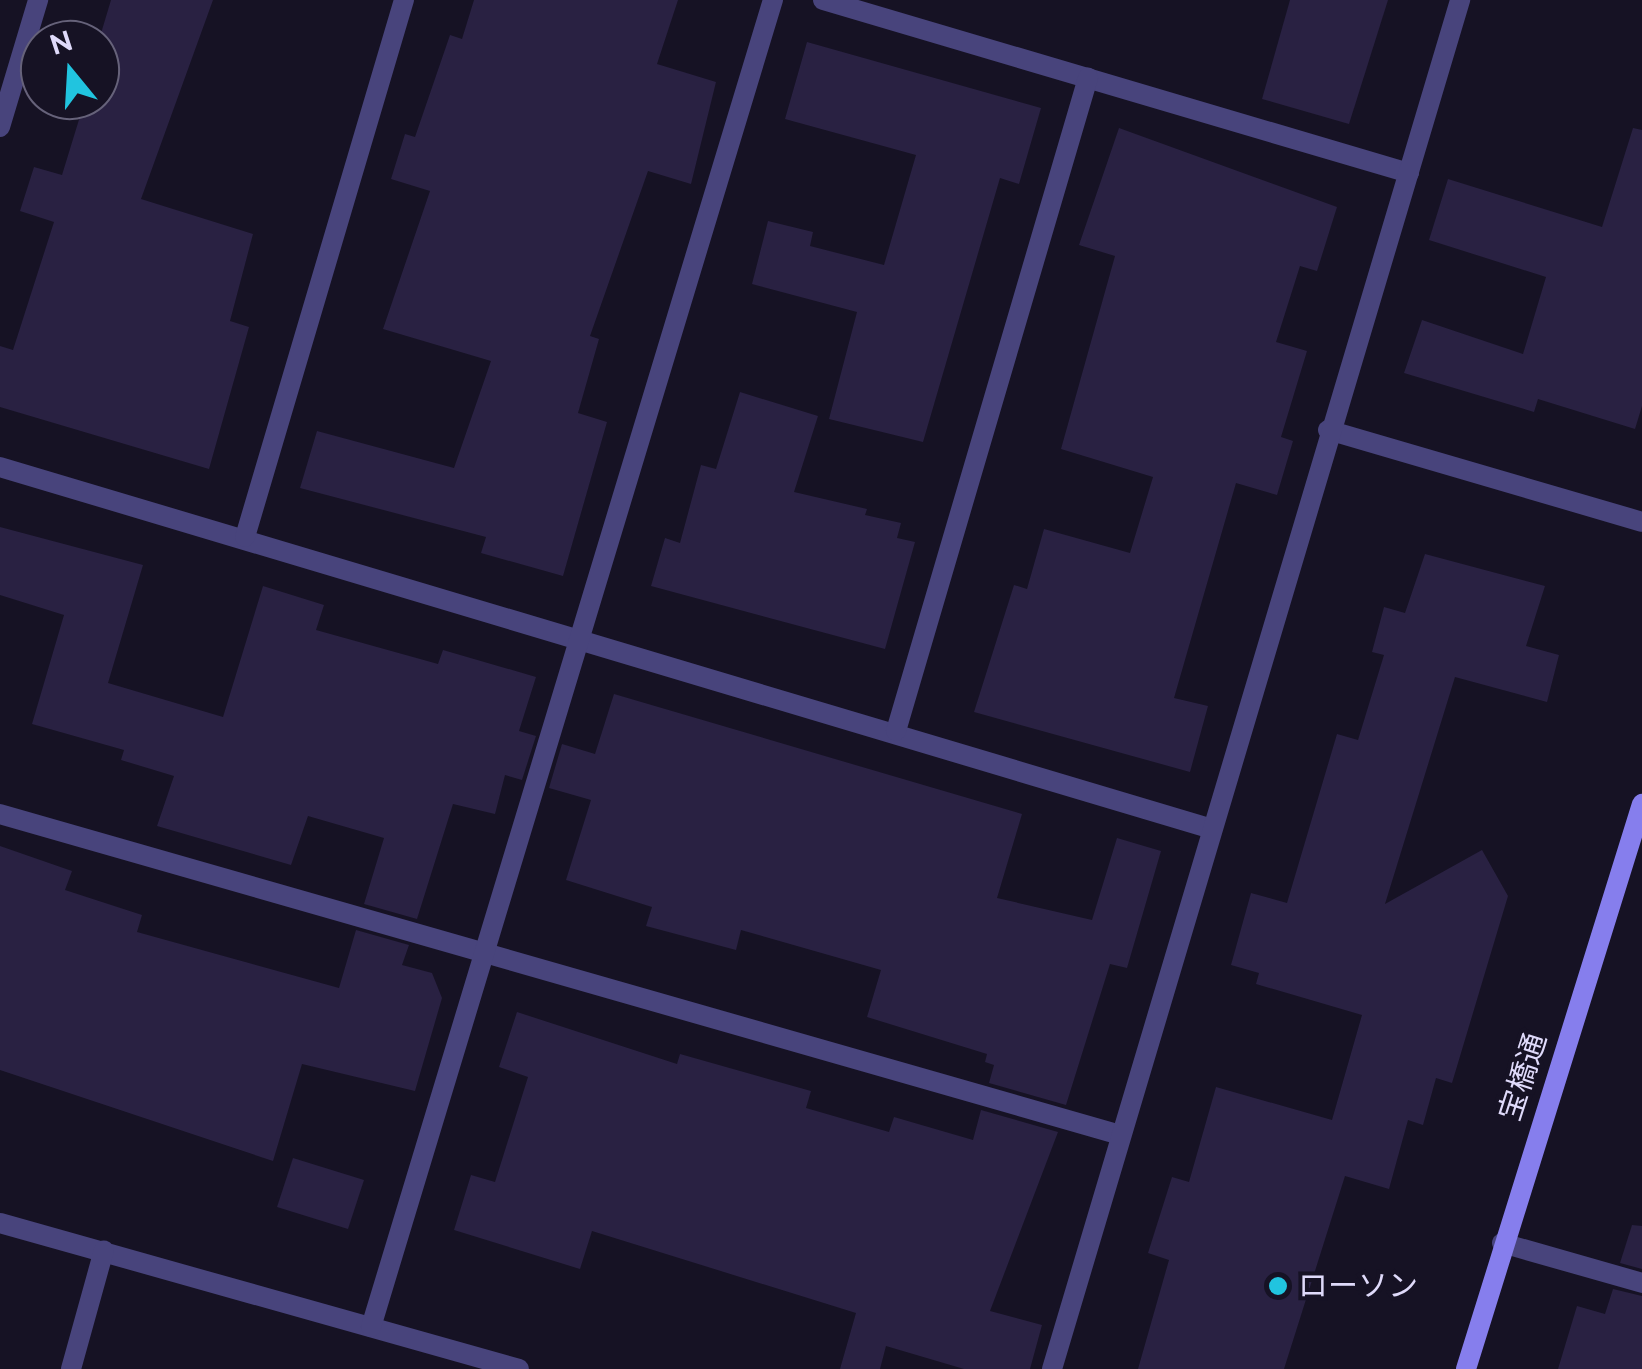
<!DOCTYPE html>
<html>
<head>
<meta charset="utf-8">
<style>
  body { margin:0 }
  #map { position:relative; width:1642px; height:1369px; overflow:hidden; background:#161224; font-family:Raleway,"Noto Sans JP",sans-serif }
  div>[style] { position:absolute }
  .building>* { inset:0; background:#292142 }
  .street>* { height:20px; margin:-10px; padding:0 10px; transform-origin:10px; border-radius:10px; background:#48447c }
  .secondary>* { height:20px; margin:-10px; padding:0 10px; transform-origin:10px; border-radius:10px; background:#867eed }
  .dots>* { width:28px; height:28px; translate:-50% -50%; box-sizing:border-box; border:5px solid #161224; border-radius:50% }
  span { translate:-50% -50%; white-space:nowrap; text-align:center; line-height:1.15; -webkit-text-stroke:8px #161224; paint-order:stroke }
  .street-label { font-size:30px; color:#dfdafa }
  .poi-label { font-size:30px; color:#dfdafa }
  .left { translate:0 -50%; text-align:left }
  .north { position:absolute; left:20px; top:20px; width:100px; height:100px; box-sizing:border-box; background:#161224; border:2px solid #66627a; border-radius:50%; rotate:342deg; font-size:28px; font-weight:700; line-height:40px; text-align:center; color:#dfdafa }
  .north::after { content:''; display:block; margin:auto; width:35px; height:45px; background:#21c4df; clip-path:polygon(50% 0,100% 100%,50% 72%,0 100%) }
</style>
</head>
<body>
<div id="map">
  <div class="building">
    <div style="clip-path:polygon(111px 0,213px 0,141px 199px,253px 234px,230px 321px,249px 327px,209px 469px,0 407px,0 346px,13px 350px,54px 222px,20px 211px,34px 167px,62px 175px,85px 100px,100px 100px,99px 40px)"></div>
    <div style="clip-path:polygon(474px 0,678px 0,657px 64px,716px 82px,691px 184px,648px 171px,590px 336px,599px 339px,578px 413px,607px 422px,563px 576px,481px 553px,486px 537px,300px 488px,317px 431px,454px 468px,491px 361px,383px 329px,430px 191px,391px 179px,405px 134px,415px 137px,450px 35px,462px 39px)"></div>
    <div style="clip-path:polygon(1290px 0,1388px 0,1349px 124px,1262px 99px)"></div>
    <div style="clip-path:polygon(807px 42px,1041px 108px,1019px 184px,1000px 178px,923px 442px,829px 419px,857px 312px,752px 284px,768px 221px,813px 232px,810px 246px,884px 265px,916px 155px,785px 119px)"></div>
    <div style="clip-path:polygon(1119px 128px,1337px 207px,1317px 271px,1300px 266px,1276px 342px,1307px 351px,1281px 437px,1293px 441px,1277px 495px,1236px 483px,1174px 698px,1208px 706px,1190px 772px,974px 712px,1014px 585px,1027px 589px,1044px 529px,1130px 553px,1153px 477px,1061px 449px,1115px 256px,1079px 245px)"></div>
    <div style="clip-path:polygon(1633px 128px,1642px 130px,1642px 406px,1635px 429px,1538px 399px,1534px 412px,1404px 373px,1422px 320px,1523px 354px,1546px 277px,1429px 240px,1448px 179px,1602px 227px)"></div>
    <div style="clip-path:polygon(740px 392px,818px 416px,794px 492px,867px 509px,865px 515px,901px 523px,897px 538px,915px 542px,885px 649px,651px 586px,665px 538px,680px 543px,701px 465px,716px 469px)"></div>
    <div style="clip-path:polygon(0 527px,143px 565px,108px 683px,223px 717px,263px 586px,324px 605px,316px 630px,438px 664px,443px 650px,536px 677px,519px 731px,536px 736px,522px 780px,505px 775px,495px 814px,453px 804px,417px 919px,364px 904px,384px 838px,308px 816px,291px 865px,157px 826px,174px 776px,121px 760px,124px 750px,32px 724px,64px 615px,0 595px)"></div>
    <div style="clip-path:polygon(1425px 554px,1545px 586px,1526px 646px,1559px 655px,1547px 702px,1455px 677px,1385px 904px,1482px 850px,1508px 896px,1452px 1083px,1436px 1078px,1423px 1125px,1408px 1120px,1389px 1189px,1345px 1176px,1284px 1369px,1138px 1369px,1169px 1260px,1148px 1253px,1172px 1177px,1189px 1182px,1216px 1087px,1332px 1120px,1362px 1015px,1256px 984px,1259px 973px,1231px 965px,1251px 893px,1287px 903px,1337px 734px,1358px 740px,1384px 655px,1372px 652px,1384px 607px,1405px 613px)"></div>
    <div style="clip-path:polygon(614px 694px,1022px 814px,997px 898px,1092px 920px,1117px 838px,1161px 851px,1127px 968px,1110px 964px,1066px 1105px,989px 1083px,994px 1065px,985px 1062px,987px 1054px,867px 1017px,881px 970px,741px 930px,736px 950px,646px 926px,652px 907px,566px 880px,591px 800px,549px 788px,562px 744px,595px 754px)"></div>
    <div style="clip-path:polygon(0 846px,72px 871px,65px 890px,142px 915px,137px 932px,339px 988px,356px 930px,409px 945px,402px 965px,432px 973px,442px 998px,415px 1091px,302px 1064px,273px 1161px,0 1070px)"></div>
    <div style="clip-path:polygon(517px 1012px,677px 1064px,680px 1054px,811px 1091px,806px 1108px,889px 1132px,894px 1117px,973px 1140px,981px 1110px,1058px 1132px,990px 1311px,1042px 1325px,1030px 1369px,964px 1369px,886px 1346px,880px 1369px,840px 1369px,856px 1313px,592px 1231px,580px 1269px,454px 1230px,471px 1175px,495px 1182px,528px 1077px,499px 1067px)"></div>
    <div style="clip-path:polygon(293px 1158px,364px 1180px,348px 1229px,277px 1207px)"></div>
    <div style="clip-path:polygon(1632px 1225px,1642px 1226px,1642px 1269px,1620px 1263px)"></div>
    <div style="clip-path:polygon(1613px 1289px,1642px 1296px,1642px 1369px,1558px 1369px,1577px 1306px,1605px 1314px)"></div>
  </div>
  <div class="street">
    <div style="left:823px;top:0;width:611px;rotate:16.45deg"></div>
    <div style="left:0;top:127px;width:133px;rotate:-73.3deg"></div>
    <div style="left:1328px;top:430px;width:327px;rotate:16.3deg"></div>
    <div style="left:0;top:467px;width:1262px;rotate:16.63deg"></div>
    <div style="left:245px;top:537px;width:560px;rotate:-73.51deg"></div>
    <div style="left:896px;top:731px;width:681px;rotate:-73.62deg"></div>
    <div style="left:0;top:814px;width:1165px;rotate:15.99deg"></div>
    <div style="left:0;top:1223px;width:539px;rotate:15.71deg"></div>
    <div style="left:1502px;top:1243px;width:146px;rotate:15.9deg"></div>
    <div style="left:371px;top:1327px;width:1387px;rotate:-73.15deg"></div>
    <div style="left:71px;top:1369px;width:123px;rotate:-74.5deg"></div>
    <div style="left:1052px;top:1369px;width:1429px;rotate:-73.4deg"></div>
  </div>
  <div class="secondary">
    <div style="left:1466px;top:1369px;width:592px;rotate:-72.7deg"></div>
  </div>
  <div class="dots">
    <div style="left:1278px;top:1286px;background:#21c4df"></div>
  </div>
  <div class="street-label">
    <span style="left:1523px;top:1077px;rotate:-72deg">宝橋通</span>
  </div>
  <div class="poi-label">
    <span class="left" style="left:1298px;top:1286px">ローソン</span>
  </div>
  <div class="north">N</div>
</div>
</body>
</html>
